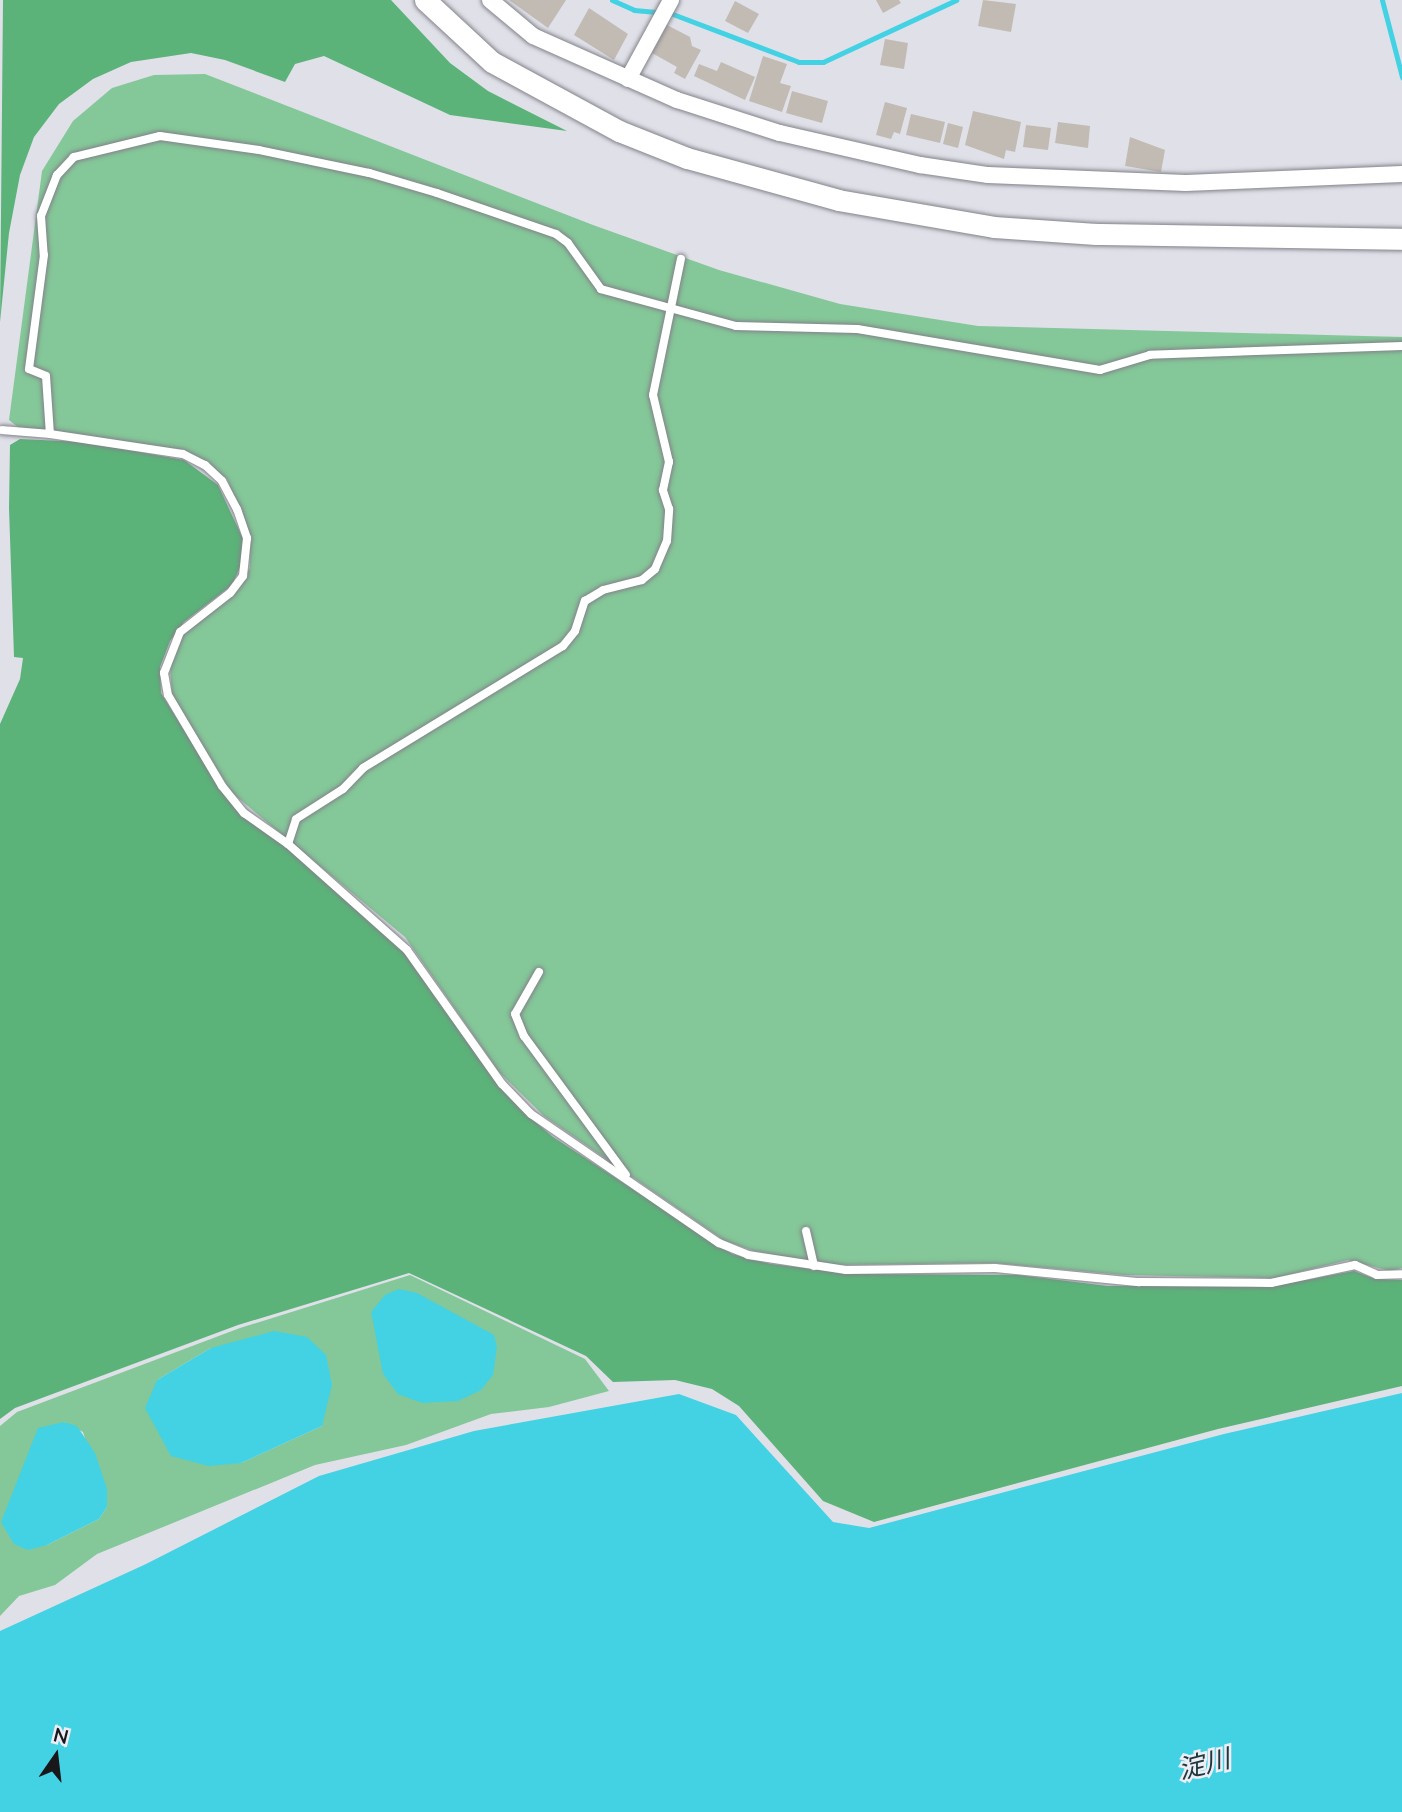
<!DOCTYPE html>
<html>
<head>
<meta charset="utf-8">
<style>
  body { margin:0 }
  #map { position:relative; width:1402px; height:1812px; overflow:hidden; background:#e0e0e9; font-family:Lato,"Noto Sans JP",sans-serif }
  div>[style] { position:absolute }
  .green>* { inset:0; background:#84c798 }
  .forest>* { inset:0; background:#5bb379 }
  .water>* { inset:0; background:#42d2e3 }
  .stream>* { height:5px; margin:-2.5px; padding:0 2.5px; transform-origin:2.5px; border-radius:2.5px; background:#42d2e3 }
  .building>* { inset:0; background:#c2bbb4 }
  .roads { filter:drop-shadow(0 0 2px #82828a) drop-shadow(0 0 2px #82828a) }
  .service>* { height:8px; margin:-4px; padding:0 4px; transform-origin:4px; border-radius:4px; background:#fff }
  .minor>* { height:16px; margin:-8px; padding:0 8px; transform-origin:8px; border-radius:8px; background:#fff }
  .tertiary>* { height:21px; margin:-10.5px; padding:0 10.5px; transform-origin:10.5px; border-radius:10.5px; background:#fff }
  span { translate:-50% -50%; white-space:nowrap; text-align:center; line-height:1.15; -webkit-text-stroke:5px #ededf6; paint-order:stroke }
  .water-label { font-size:26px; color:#20383b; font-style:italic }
  .north { position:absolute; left:21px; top:1721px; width:70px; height:70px; -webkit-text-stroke:5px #ededf6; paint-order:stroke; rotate:14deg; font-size:19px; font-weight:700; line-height:28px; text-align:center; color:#18181b }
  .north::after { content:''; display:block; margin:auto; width:24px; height:32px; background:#18181b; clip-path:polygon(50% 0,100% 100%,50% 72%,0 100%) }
</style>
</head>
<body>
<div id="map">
  <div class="green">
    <div style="clip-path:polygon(205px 74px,593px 225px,719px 270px,840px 304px,978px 326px,1402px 337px,1402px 1268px,1390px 1271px,1348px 1260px,1275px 1278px,1124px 1275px,994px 1263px,832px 1265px,754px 1251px,725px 1241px,544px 1116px,499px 1072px,405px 937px,231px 792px,172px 696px,170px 664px,181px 637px,232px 596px,250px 568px,249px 533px,227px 479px,185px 450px,19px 428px,9px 420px,42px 171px,73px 121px,112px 88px,154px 75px)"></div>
    <div style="clip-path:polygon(evenodd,410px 1275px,585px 1359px,609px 1391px,549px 1407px,491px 1414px,406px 1445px,315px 1465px,97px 1554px,55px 1585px,19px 1596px,0 1616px,0 1426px,17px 1412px,240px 1328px,410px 1275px,211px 1348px,322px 1426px,241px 1463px,157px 1380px,211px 1348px,410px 1275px,64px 1422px,83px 1432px,107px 1507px,99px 1519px,47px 1545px,64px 1422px)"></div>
  </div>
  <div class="forest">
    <div style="clip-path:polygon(3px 0,391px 0,450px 63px,488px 91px,567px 131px,450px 115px,324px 56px,295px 64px,285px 82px,225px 60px,191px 53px,131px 62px,93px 79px,59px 104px,34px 137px,20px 175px,9px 233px,0 322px)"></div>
    <div style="clip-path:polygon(20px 439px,83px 442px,184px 460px,218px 485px,244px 541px,242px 563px,232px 585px,184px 622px,170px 641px,160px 667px,161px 693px,222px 791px,402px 950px,494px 1079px,520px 1109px,553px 1137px,732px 1254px,771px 1264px,853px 1274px,1018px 1275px,1108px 1286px,1274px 1286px,1354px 1271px,1375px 1279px,1402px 1280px,1402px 1386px,1218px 1429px,874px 1522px,823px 1501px,739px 1406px,712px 1389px,675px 1380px,613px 1382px,586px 1356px,409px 1273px,238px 1325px,15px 1408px,0 1419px,0 724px,20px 679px,23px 658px,14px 657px,9px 508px,10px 445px)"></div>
  </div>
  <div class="water">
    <div style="clip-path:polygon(399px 1289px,417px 1293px,494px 1335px,497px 1347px,493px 1375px,481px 1390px,458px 1401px,422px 1403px,398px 1394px,383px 1374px,371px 1312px,385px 1295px)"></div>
    <div style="clip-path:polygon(274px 1331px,307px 1337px,326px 1355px,332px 1385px,322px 1426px,241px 1463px,209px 1466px,171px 1456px,145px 1408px,157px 1380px,211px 1348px)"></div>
    <div style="clip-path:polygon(1402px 1393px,1402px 1812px,0 1812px,0 1631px,146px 1564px,319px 1476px,474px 1431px,679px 1394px,736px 1415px,833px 1522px,869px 1528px,1224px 1434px)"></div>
    <div style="clip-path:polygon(64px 1422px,77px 1426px,95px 1453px,107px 1489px,107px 1507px,99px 1519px,47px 1545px,28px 1550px,14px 1544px,1px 1522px,38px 1428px)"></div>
  </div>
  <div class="stream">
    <div style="left:612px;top:0;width:24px;rotate:24deg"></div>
    <div style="left:634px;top:10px;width:36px;rotate:5deg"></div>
    <div style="left:670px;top:13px;width:138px;rotate:20.8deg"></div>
    <div style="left:799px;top:62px;width:24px"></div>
    <div style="left:823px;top:62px;width:147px;rotate:-25deg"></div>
    <div style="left:1382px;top:0;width:80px;rotate:75.4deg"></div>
  </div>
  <div class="building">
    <div style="clip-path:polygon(509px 0,566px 0,548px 28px)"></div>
    <div style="clip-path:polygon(876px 0,899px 0,901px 3px,883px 13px)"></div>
    <div style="clip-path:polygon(983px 0,1016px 4px,1011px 32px,978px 26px)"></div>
    <div style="clip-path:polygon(735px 1px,759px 14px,748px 33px,725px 21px)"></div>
    <div style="clip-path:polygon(589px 8px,628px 34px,614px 60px,574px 35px)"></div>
    <div style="clip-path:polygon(667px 25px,690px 37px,692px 46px,701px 50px,685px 79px,674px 73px,677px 67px,652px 53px)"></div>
    <div style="clip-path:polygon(885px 39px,908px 43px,904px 69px,880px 65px)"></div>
    <div style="clip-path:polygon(763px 56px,787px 64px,780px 83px,791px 86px,782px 112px,749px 101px)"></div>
    <div style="clip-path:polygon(721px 62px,755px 77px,745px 100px,694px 76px,699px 64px,717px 71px)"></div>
    <div style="clip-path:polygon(792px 91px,828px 101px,822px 123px,786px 113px)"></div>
    <div style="clip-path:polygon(885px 102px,907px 108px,900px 134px,894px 132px,891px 139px,876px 135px)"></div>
    <div style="clip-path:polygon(973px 111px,1021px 122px,1015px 152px,1006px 150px,1004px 159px,965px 145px)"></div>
    <div style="clip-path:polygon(911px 114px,945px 122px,940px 143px,906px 135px)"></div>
    <div style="clip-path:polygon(1058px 122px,1090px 126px,1088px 148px,1055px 143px)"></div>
    <div style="clip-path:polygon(948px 123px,963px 127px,958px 148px,943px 144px)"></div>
    <div style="clip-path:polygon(1026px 125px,1051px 128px,1048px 150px,1023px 147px)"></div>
    <div style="clip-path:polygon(1130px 137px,1165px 150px,1161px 172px,1125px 166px)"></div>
  </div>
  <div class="roads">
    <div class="service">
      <div style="left:1402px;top:346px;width:252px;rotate:178deg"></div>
      <div style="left:1150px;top:355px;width:52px;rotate:163.3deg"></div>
      <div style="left:1100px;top:370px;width:246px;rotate:-170.4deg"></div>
      <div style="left:857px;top:329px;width:121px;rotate:-178.6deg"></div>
      <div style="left:736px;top:326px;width:140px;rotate:-164.7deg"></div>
      <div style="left:601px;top:289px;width:57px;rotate:-125.7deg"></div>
      <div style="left:568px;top:243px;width:15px;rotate:-143deg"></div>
      <div style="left:556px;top:234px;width:126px;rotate:-161deg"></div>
      <div style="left:437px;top:193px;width:71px;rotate:-163.6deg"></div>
      <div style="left:369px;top:173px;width:112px;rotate:-168.2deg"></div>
      <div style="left:259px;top:150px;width:100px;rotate:-172deg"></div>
      <div style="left:160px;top:136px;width:89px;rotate:166.3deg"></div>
      <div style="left:74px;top:157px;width:25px;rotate:133deg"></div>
      <div style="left:57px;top:175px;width:44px;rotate:111.3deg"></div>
      <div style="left:41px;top:216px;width:39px;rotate:86deg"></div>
      <div style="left:44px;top:255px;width:115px;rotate:97.5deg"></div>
      <div style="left:29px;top:369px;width:18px;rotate:22deg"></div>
      <div style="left:46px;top:376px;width:58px;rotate:86.1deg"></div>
      <div style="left:50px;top:434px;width:134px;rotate:8.6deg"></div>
      <div style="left:183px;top:454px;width:25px;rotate:27deg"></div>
      <div style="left:205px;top:465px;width:23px;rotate:43deg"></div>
      <div style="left:222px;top:481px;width:32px;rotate:62deg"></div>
      <div style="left:237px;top:509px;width:31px;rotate:71deg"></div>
      <div style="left:247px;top:538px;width:38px;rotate:96deg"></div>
      <div style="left:243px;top:576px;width:21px;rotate:127deg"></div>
      <div style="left:230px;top:593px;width:63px;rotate:142deg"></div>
      <div style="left:180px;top:632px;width:44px;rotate:111.3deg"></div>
      <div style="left:164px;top:673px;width:22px;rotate:80deg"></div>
      <div style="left:168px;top:695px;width:106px;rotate:59.3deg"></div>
      <div style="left:222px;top:786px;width:35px;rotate:51deg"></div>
      <div style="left:244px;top:813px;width:54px;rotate:35.2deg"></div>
      <div style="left:288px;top:844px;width:159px;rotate:41.7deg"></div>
      <div style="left:407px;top:950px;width:164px;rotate:54.7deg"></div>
      <div style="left:502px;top:1084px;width:42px;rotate:46deg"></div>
      <div style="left:531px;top:1114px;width:228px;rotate:34.5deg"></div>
      <div style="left:719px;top:1243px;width:31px;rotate:22deg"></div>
      <div style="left:748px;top:1255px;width:99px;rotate:8.7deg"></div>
      <div style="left:846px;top:1270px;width:149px;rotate:-0.8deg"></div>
      <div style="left:995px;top:1268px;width:145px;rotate:5.6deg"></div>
      <div style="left:1139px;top:1282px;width:132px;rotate:0.4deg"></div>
      <div style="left:1271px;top:1283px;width:86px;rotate:-12.1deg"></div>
      <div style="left:1355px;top:1265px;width:24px;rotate:24deg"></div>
      <div style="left:1377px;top:1275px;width:25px;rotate:-2deg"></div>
      <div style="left:2px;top:430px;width:48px;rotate:4.8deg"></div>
      <div style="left:288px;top:844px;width:26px;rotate:-72deg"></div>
      <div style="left:296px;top:819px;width:56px;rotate:-32.6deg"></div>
      <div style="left:343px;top:789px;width:29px;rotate:-46deg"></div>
      <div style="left:363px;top:768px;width:234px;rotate:-31.4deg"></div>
      <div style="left:563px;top:646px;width:19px;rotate:-51deg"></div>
      <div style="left:575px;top:631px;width:32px;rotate:-72deg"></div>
      <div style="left:585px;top:601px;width:21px;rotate:-31deg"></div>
      <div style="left:603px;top:590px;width:40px;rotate:-14.4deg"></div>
      <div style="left:642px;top:580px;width:17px;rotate:-40deg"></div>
      <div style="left:655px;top:569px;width:30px;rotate:-67deg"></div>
      <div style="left:667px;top:541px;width:32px;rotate:-86deg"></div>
      <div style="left:669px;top:509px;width:20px;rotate:-108deg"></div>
      <div style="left:663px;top:490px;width:29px;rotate:-78deg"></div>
      <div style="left:669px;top:462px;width:69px;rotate:-103.4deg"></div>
      <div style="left:653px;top:395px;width:139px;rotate:-78.4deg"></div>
      <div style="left:539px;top:972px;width:48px;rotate:119.7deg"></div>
      <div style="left:515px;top:1014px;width:24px;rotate:68deg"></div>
      <div style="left:524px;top:1036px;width:172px;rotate:53.7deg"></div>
      <div style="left:806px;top:1231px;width:36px;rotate:77deg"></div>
    </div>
    <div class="minor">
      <div style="left:490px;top:0;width:56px;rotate:39.9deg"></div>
      <div style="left:533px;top:36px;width:158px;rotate:24deg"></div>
      <div style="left:677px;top:100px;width:108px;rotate:17.8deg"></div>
      <div style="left:780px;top:133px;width:144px;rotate:12.9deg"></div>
      <div style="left:920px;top:165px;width:69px;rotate:8.4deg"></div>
      <div style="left:988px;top:175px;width:198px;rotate:2.3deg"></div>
      <div style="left:1186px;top:183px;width:216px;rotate:-2.4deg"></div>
      <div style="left:628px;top:79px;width:90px;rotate:-61.4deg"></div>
    </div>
    <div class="tertiary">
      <div style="left:425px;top:0;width:91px;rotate:42.8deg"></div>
      <div style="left:492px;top:62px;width:145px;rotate:28.5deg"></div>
      <div style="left:619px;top:131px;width:73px;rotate:21.7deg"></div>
      <div style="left:687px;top:158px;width:157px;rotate:15.5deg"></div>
      <div style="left:838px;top:200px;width:158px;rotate:9.8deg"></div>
      <div style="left:994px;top:227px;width:102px;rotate:3.9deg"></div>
      <div style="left:1096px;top:234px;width:306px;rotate:0.9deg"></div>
    </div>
  </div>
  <div class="water-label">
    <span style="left:1204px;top:1764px;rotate:-14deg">淀川</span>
  </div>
  <div class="north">N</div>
</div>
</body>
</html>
